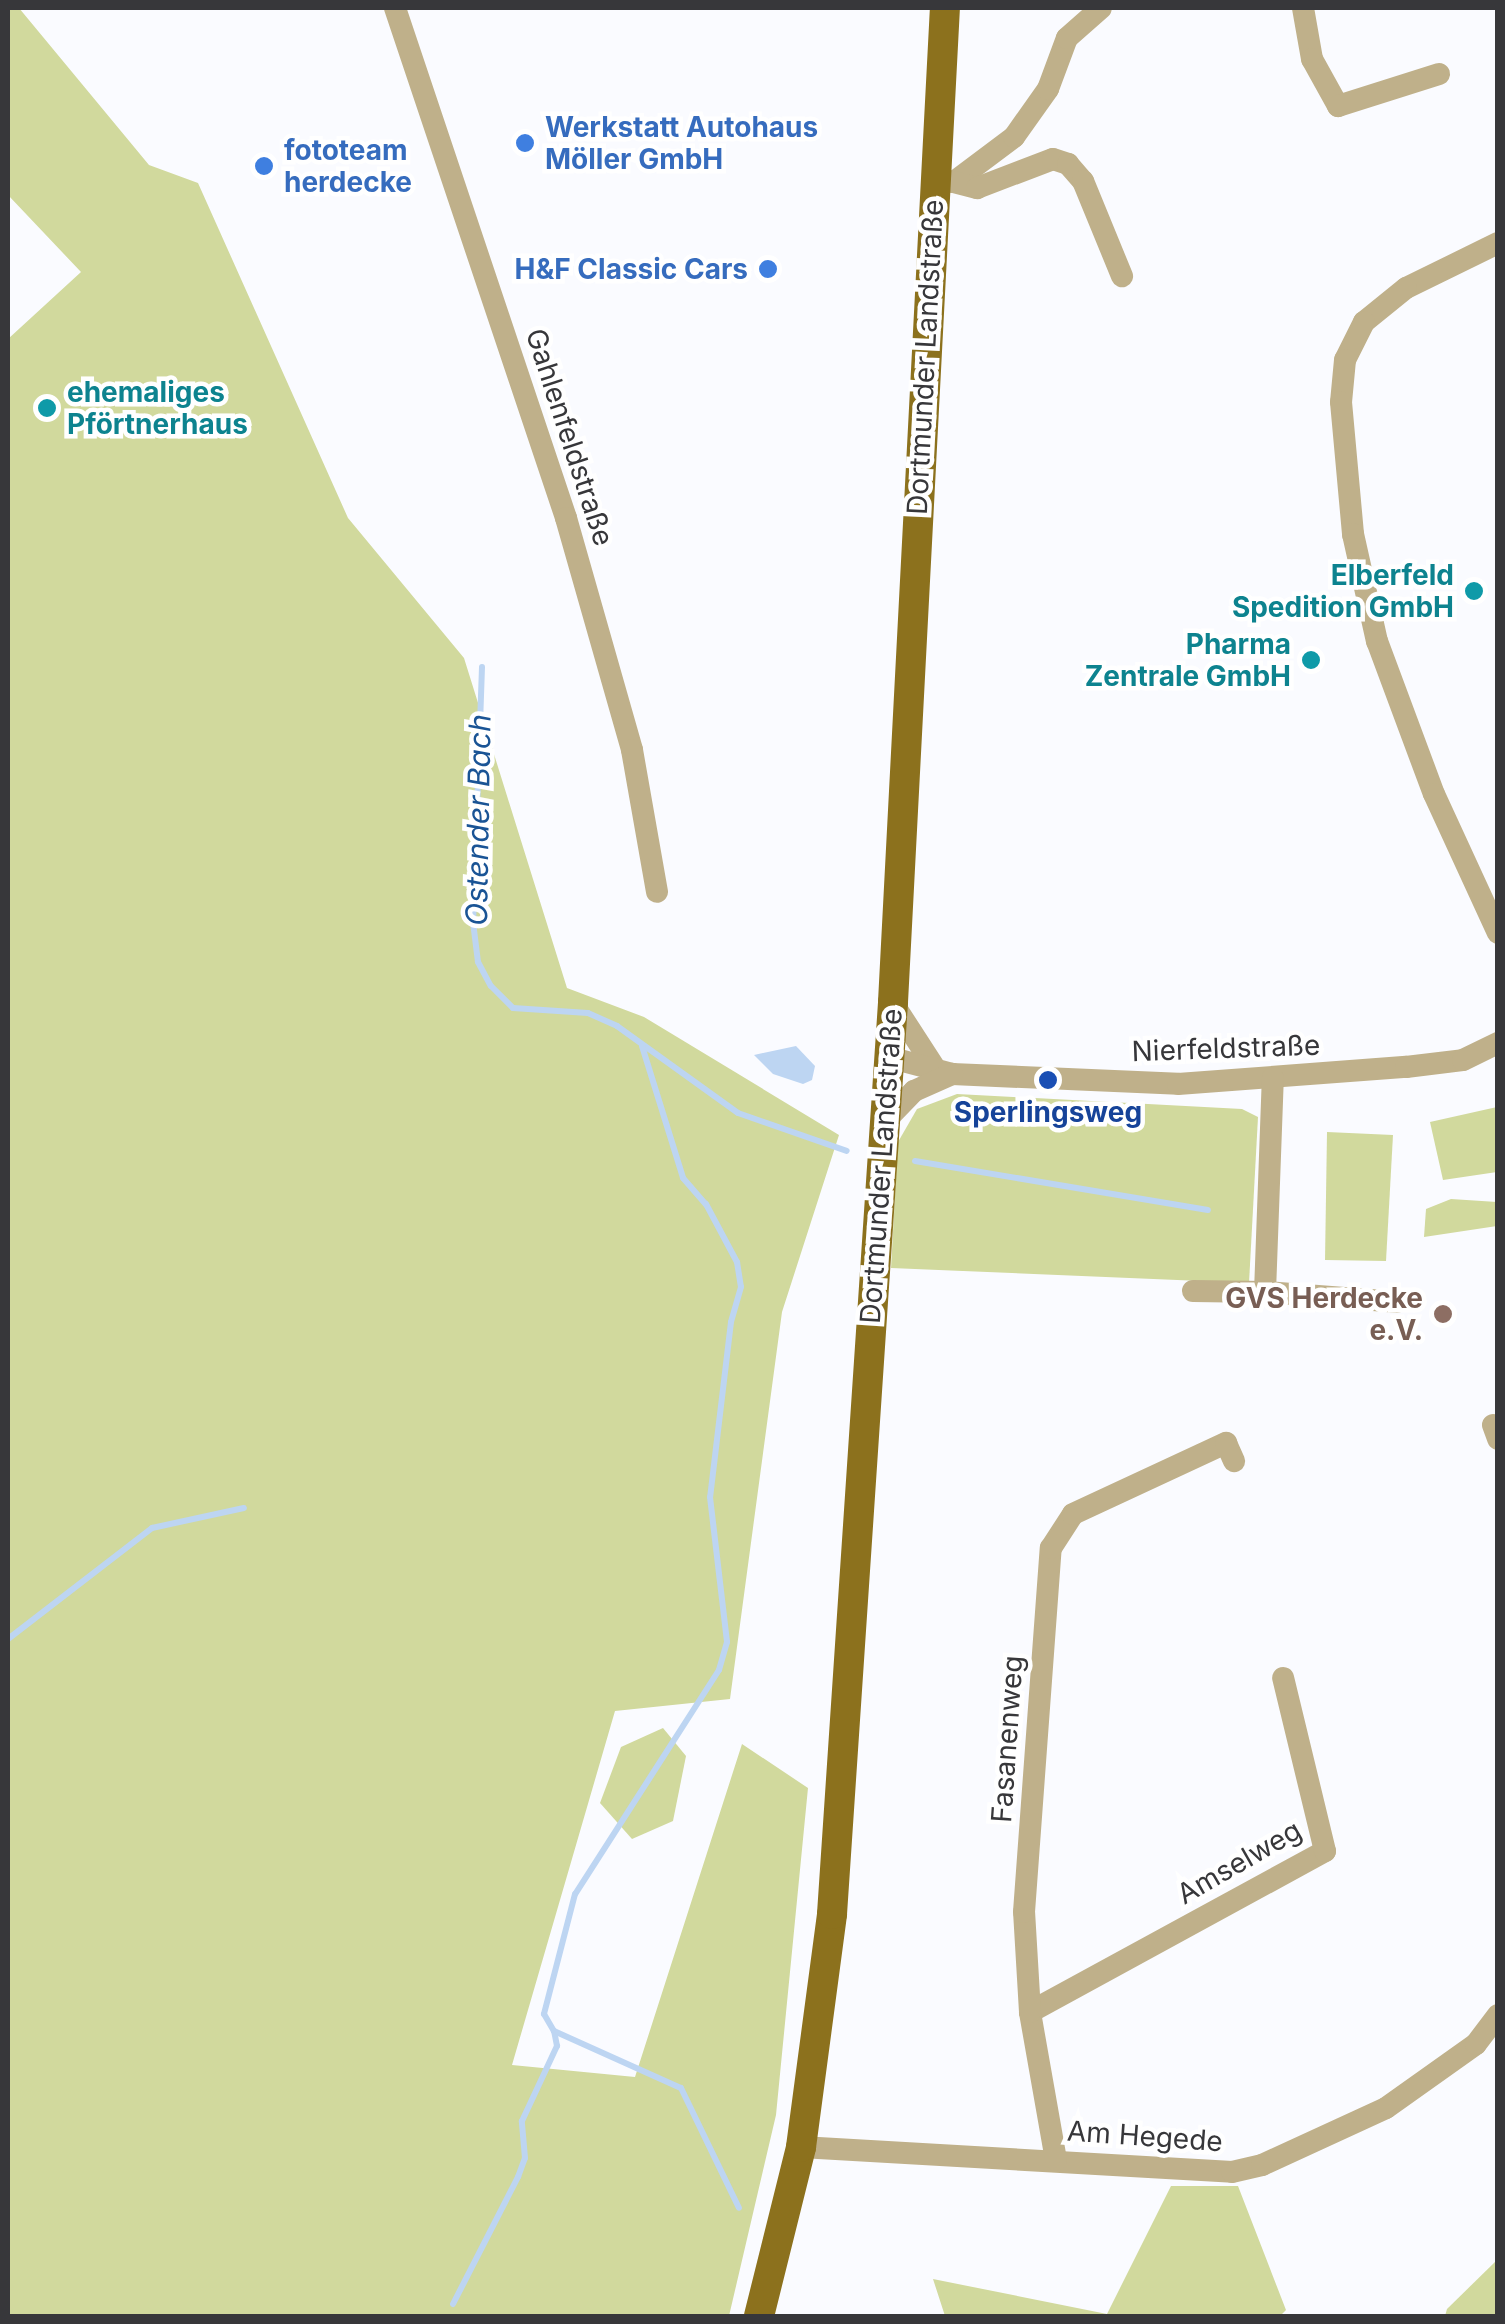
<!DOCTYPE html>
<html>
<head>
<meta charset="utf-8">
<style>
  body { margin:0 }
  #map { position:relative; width:1505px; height:2324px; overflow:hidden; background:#fafbff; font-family:Inter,sans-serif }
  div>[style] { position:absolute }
  .green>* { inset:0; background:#d1d99d }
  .water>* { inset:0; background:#bdd5f2 }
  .stream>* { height:6px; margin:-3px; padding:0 3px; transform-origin:3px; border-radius:3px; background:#bdd5f2 }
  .minor>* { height:22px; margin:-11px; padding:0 11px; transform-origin:11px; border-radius:11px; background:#bfb08a }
  .major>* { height:30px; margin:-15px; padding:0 15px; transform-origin:15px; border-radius:15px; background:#8c711d }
  .dots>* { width:28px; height:28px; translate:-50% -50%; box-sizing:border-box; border:5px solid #fff; border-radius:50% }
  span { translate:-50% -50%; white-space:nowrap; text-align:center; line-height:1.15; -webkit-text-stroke:9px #fff; paint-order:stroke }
  .shop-label { font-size:28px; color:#366cbe; font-weight:700 }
  .left { translate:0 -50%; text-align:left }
  .right { translate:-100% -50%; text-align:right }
  .street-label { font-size:28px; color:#37373a }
  .culture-label { font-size:28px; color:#0d838f; font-weight:700 }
  .transit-label { font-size:28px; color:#164399; font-weight:700 }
  .education-label { font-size:28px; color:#785e54; font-weight:700 }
  .water-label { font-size:30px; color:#1a5495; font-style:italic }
  .frame { position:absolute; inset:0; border:10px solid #37373a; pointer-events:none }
</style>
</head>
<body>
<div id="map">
  <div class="green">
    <div style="clip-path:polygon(8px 8px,19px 8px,149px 165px,198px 183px,348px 518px,464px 658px,567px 988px,644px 1017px,839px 1135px,782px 1312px,730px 1699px,615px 1711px,512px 2065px,635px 2077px,742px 1744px,808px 1788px,776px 2115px,729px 2316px,8px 2316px,8px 339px,81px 272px,8px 195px)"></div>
    <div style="clip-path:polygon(957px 1094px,1242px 1109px,1258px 1117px,1249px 1283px,891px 1268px,898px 1142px,917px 1109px)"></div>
    <div style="clip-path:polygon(1497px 1107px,1497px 1172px,1443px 1180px,1430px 1122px)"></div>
    <div style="clip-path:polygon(1327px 1132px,1393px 1135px,1386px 1261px,1325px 1260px)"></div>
    <div style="clip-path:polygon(1451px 1199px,1497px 1202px,1497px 1226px,1424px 1237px,1426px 1209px)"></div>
    <div style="clip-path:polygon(663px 1728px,686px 1756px,673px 1821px,632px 1839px,600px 1803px,621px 1747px)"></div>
    <div style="clip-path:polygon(1171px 2186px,1238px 2186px,1286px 2310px,1280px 2316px,945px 2316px,933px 2279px,1107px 2314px)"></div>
    <div style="clip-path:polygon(1497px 2260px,1497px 2316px,1445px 2316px,1447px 2309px)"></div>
  </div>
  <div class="water">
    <div style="clip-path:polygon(796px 1046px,815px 1066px,812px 1080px,803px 1084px,773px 1074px,754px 1055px)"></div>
  </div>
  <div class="stream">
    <div style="left:482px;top:667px;width:255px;rotate:92deg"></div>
    <div style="left:473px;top:922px;width:40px;rotate:82.9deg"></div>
    <div style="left:478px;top:962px;width:27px;rotate:62deg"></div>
    <div style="left:491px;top:986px;width:31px;rotate:45deg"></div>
    <div style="left:513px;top:1008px;width:75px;rotate:3.8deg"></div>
    <div style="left:588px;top:1013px;width:32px;rotate:24deg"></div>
    <div style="left:617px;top:1026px;width:149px;rotate:35.7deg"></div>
    <div style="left:738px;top:1113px;width:115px;rotate:19.2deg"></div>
    <div style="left:642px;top:1046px;width:138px;rotate:72.7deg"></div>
    <div style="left:683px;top:1178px;width:35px;rotate:49deg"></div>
    <div style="left:706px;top:1204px;width:66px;rotate:61.9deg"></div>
    <div style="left:737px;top:1262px;width:25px;rotate:81deg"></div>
    <div style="left:741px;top:1287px;width:36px;rotate:106deg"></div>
    <div style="left:731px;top:1322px;width:176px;rotate:96.8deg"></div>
    <div style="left:710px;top:1497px;width:146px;rotate:83.3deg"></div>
    <div style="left:727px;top:1642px;width:29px;rotate:106deg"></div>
    <div style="left:719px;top:1670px;width:266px;rotate:122.7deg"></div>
    <div style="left:575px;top:1894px;width:124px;rotate:104.5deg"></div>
    <div style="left:544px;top:2014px;width:20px;rotate:60deg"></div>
    <div style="left:554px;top:2031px;width:139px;rotate:24.2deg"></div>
    <div style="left:681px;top:2088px;width:133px;rotate:64.2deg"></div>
    <div style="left:915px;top:1161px;width:297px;rotate:9.5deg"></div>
    <div style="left:8px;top:1639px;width:182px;rotate:-37.6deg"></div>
    <div style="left:152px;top:1528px;width:94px;rotate:-12.3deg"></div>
    <div style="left:453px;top:2304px;width:143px;rotate:-62.9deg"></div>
    <div style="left:518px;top:2177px;width:20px;rotate:-70deg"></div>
    <div style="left:525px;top:2158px;width:37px;rotate:-95deg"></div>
    <div style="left:522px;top:2121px;width:83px;rotate:-65deg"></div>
    <div style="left:557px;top:2046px;width:15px;rotate:-101deg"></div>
  </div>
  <div class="minor">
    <div style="left:395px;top:8px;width:538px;rotate:71.46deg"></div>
    <div style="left:566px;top:518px;width:241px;rotate:74.1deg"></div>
    <div style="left:632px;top:750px;width:144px;rotate:80deg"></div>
    <div style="left:1303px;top:8px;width:52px;rotate:80deg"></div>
    <div style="left:1312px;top:59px;width:54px;rotate:61deg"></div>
    <div style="left:1338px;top:106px;width:106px;rotate:-17.6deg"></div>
    <div style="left:935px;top:180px;width:19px;rotate:6deg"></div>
    <div style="left:954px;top:182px;width:75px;rotate:-36.9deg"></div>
    <div style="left:1014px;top:137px;width:59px;rotate:-54.7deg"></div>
    <div style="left:1048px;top:89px;width:54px;rotate:-69.6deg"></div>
    <div style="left:1067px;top:38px;width:45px;rotate:-41.4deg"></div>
    <div style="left:954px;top:182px;width:24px;rotate:15deg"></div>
    <div style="left:977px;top:188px;width:81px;rotate:-20.9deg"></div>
    <div style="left:1053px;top:159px;width:16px;rotate:18deg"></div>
    <div style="left:1068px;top:164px;width:23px;rotate:49deg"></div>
    <div style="left:1083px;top:181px;width:103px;rotate:67.7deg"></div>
    <div style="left:1498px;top:243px;width:102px;rotate:153.9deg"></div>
    <div style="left:1406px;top:288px;width:54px;rotate:141deg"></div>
    <div style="left:1364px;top:322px;width:42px;rotate:116.6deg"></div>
    <div style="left:1345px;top:360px;width:42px;rotate:95.4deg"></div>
    <div style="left:1341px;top:402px;width:133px;rotate:84.8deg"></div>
    <div style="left:1353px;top:534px;width:110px;rotate:77.4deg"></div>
    <div style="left:1377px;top:641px;width:163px;rotate:69.6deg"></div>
    <div style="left:1434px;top:794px;width:153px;rotate:65.3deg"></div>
    <div style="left:894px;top:1005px;width:72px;rotate:57deg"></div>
    <div style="left:888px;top:1057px;width:66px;rotate:14.9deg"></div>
    <div style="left:952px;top:1074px;width:226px;rotate:2.5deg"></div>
    <div style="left:1178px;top:1084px;width:229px;rotate:-4.3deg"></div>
    <div style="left:1406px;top:1067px;width:57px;rotate:-7deg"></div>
    <div style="left:1463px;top:1060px;width:39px;rotate:-26deg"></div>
    <div style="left:884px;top:1122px;width:43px;rotate:-45.9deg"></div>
    <div style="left:914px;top:1091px;width:42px;rotate:-24.1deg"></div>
    <div style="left:1193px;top:1291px;width:72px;rotate:0.8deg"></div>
    <div style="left:1265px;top:1292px;width:214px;rotate:-87.9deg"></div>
    <div style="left:1265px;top:1292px;width:132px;rotate:4.3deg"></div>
    <div style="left:1493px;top:1425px;width:15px;rotate:70deg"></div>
    <div style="left:1030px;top:2012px;width:336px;rotate:-28.6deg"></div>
    <div style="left:1325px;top:1851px;width:178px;rotate:-103.6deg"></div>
    <div style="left:801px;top:2147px;width:432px;rotate:3.3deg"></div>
    <div style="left:1232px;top:2172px;width:31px;rotate:-13deg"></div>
    <div style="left:1262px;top:2165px;width:136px;rotate:-24.7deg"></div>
    <div style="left:1386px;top:2108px;width:110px;rotate:-35.4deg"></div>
    <div style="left:1476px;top:2044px;width:36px;rotate:-53deg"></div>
    <div style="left:1056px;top:2160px;width:150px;rotate:-100deg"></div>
    <div style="left:1030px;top:2012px;width:100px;rotate:-93.4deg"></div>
    <div style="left:1024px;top:1912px;width:365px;rotate:-85.8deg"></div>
    <div style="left:1051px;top:1548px;width:40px;rotate:-57.1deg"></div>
    <div style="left:1073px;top:1514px;width:169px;rotate:-24.9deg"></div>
    <div style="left:1226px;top:1443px;width:20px;rotate:66deg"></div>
  </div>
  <div class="major">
    <div style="left:759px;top:2316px;width:174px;rotate:-76deg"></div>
    <div style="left:801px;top:2147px;width:235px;rotate:-82.4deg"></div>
    <div style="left:832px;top:1914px;width:914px;rotate:-86.17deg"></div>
    <div style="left:893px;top:1002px;width:995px;rotate:-87.01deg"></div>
  </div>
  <div class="dots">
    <div style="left:525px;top:143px;background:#3f7fe0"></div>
    <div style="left:264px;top:166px;background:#3f7fe0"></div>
    <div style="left:768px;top:269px;background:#3f7fe0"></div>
    <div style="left:47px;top:408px;background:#0f9aa8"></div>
    <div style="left:1474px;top:591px;background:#0f9aa8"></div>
    <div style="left:1311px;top:660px;background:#0f9aa8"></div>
    <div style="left:1048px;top:1080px;background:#1a4fb4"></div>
    <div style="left:1443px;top:1314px;background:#8d6e63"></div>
  </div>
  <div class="shop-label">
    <span class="left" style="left:545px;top:143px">Werkstatt Autohaus<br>Möller GmbH</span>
    <span class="left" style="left:284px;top:166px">fototeam<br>herdecke</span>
    <span class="right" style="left:748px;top:269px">H&amp;F Classic Cars</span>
  </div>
  <div class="street-label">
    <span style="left:925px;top:357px;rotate:-87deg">Dortmunder Landstraße</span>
    <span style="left:570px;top:437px;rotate:72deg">Gahlenfeldstraße</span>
    <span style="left:1226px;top:1048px;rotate:-2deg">Nierfeldstraße</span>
    <span style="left:881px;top:1166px;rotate:-86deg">Dortmunder Landstraße</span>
    <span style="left:1007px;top:1739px;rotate:-86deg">Fasanenweg</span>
    <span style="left:1239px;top:1862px;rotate:-30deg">Amselweg</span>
    <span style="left:1145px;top:2136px;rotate:4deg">Am Hegede</span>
  </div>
  <div class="culture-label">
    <span class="left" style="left:67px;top:408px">ehemaliges<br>Pförtnerhaus</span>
    <span class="right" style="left:1454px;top:591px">Elberfeld<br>Spedition GmbH</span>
    <span class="right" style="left:1291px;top:660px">Pharma<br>Zentrale GmbH</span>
  </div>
  <div class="transit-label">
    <span style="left:1048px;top:1112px">Sperlingsweg</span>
  </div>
  <div class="education-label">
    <span class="right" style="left:1423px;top:1314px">GVS Herdecke<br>e.V.</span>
  </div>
  <div class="water-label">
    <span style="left:478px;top:820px;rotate:-89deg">Ostender Bach</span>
  </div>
  <div class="frame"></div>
</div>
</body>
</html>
